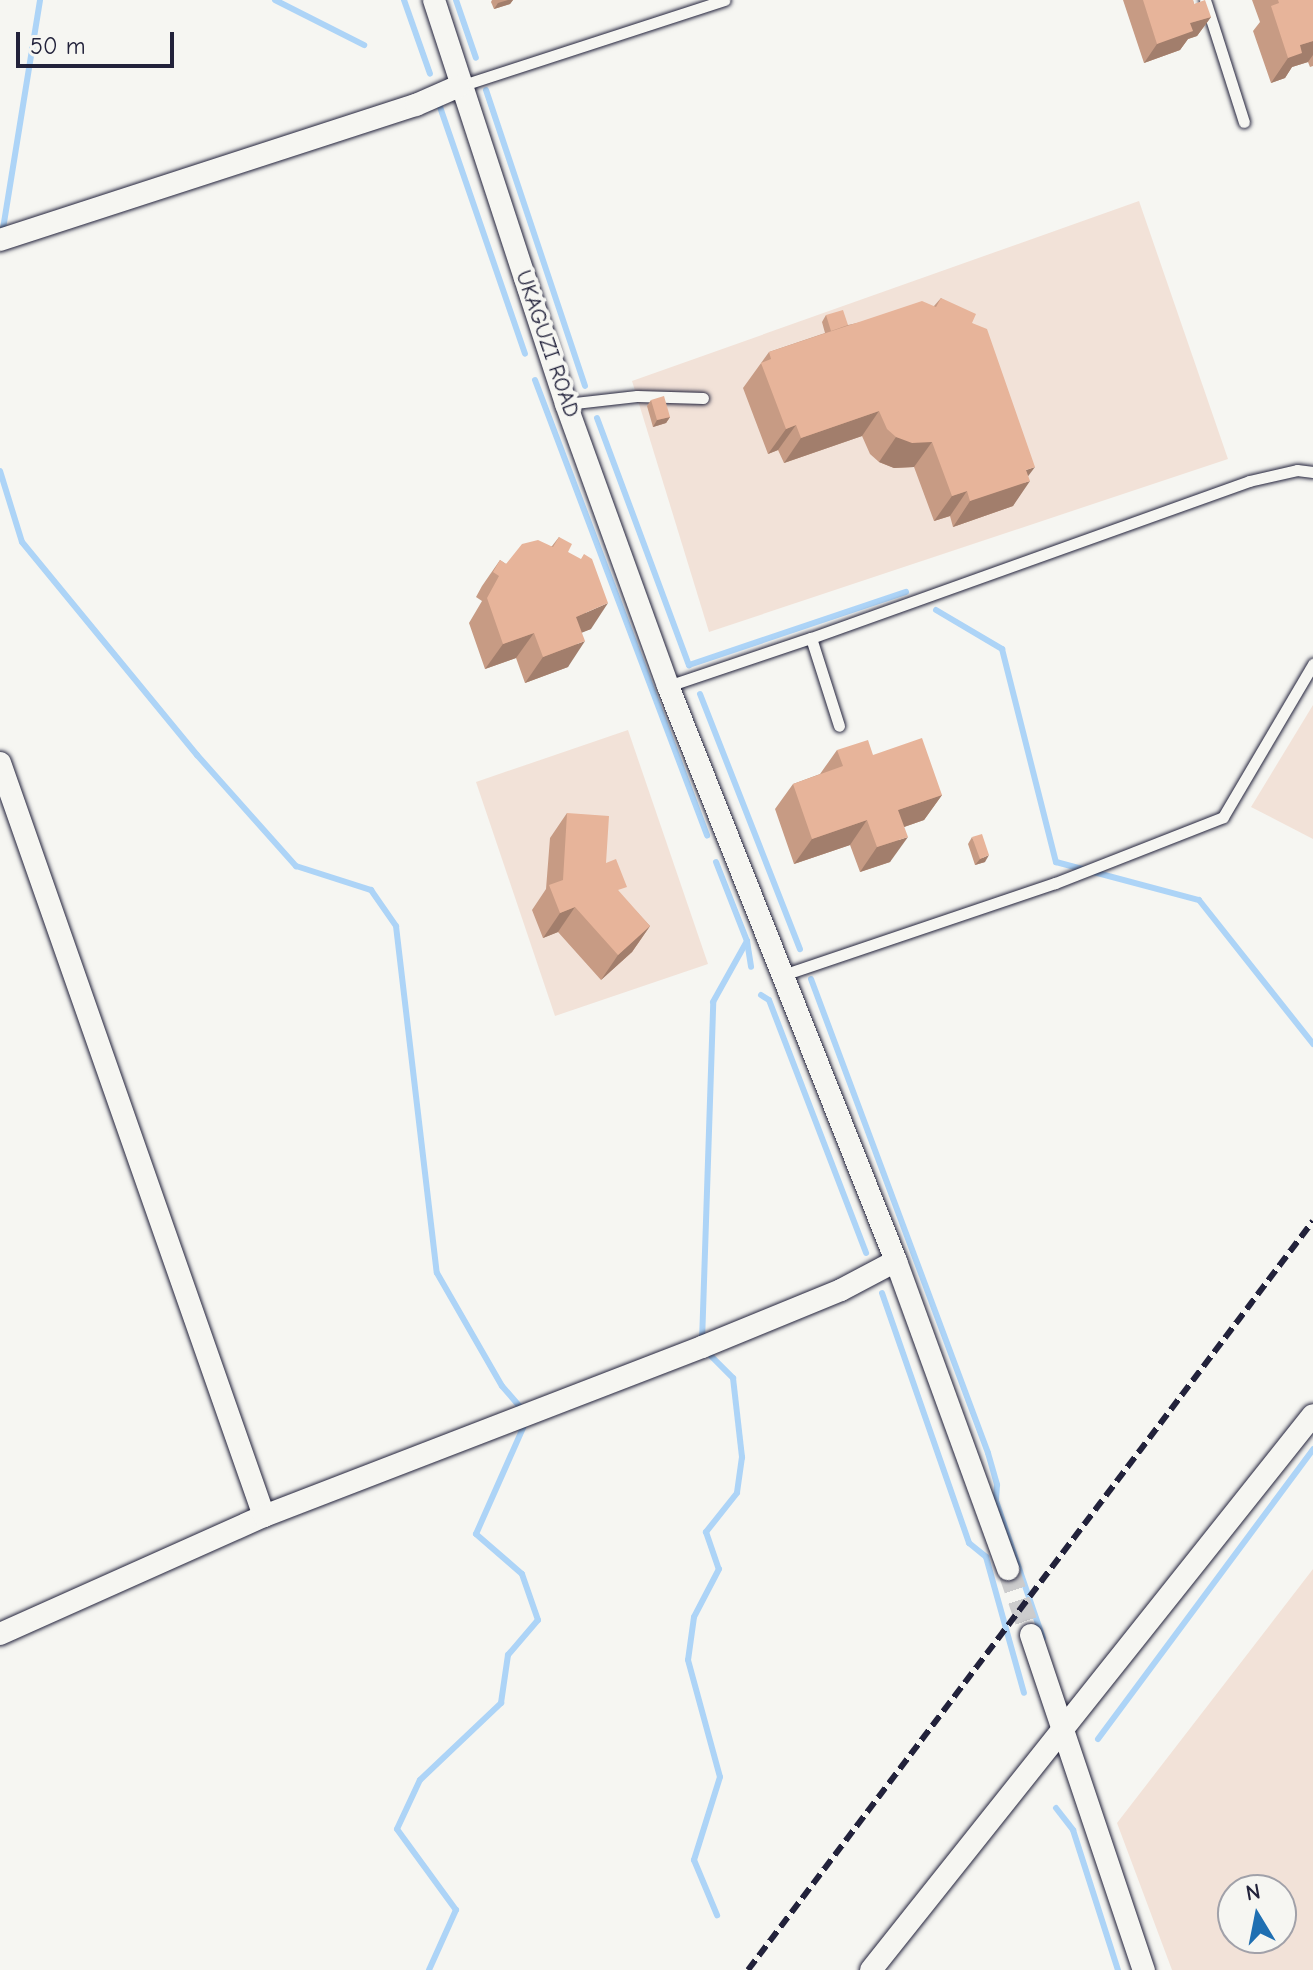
<!DOCTYPE html>
<html>
<head>
<meta charset="utf-8">
<style>
  body { margin:0 }
  #map { position:relative; width:1313px; height:1970px; overflow:hidden; background:#f6f6f2; font-family:"Comic Neue",sans-serif }
  div>[style] { position:absolute }
  .built>* { inset:0; background:#f2e2d8 }
  .stream>* { height:6px; margin:-3px; padding:0 3px; transform-origin:3px; border-radius:3px; background:#add4f7 }
  .minor-tunnel>* { height:22px; margin-top:-11px; transform-origin:0; background:repeating-linear-gradient(90deg,#cccccd 0 22px,transparent 0 33px) }
  .roads { filter:drop-shadow(0 0 2px #22223b) drop-shadow(0 0 2px #22223b) }
  .service>* { height:11px; margin:-5.5px; padding:0 5.5px; transform-origin:5.5px; border-radius:5.5px; background:#f6f6f2 }
  .minor>* { height:22px; margin:-11px; padding:0 11px; transform-origin:11px; border-radius:11px; background:#f6f6f2 }
  .rail>* { height:6px; margin-top:-3px; transform-origin:0; background:repeating-linear-gradient(90deg,#22223b 0 12px,transparent 0 18px) }
  .wall>* { inset:0; background:#c79b84 }
  .shaded-wall>* { inset:0; background:#a27e6c }
  .building>* { inset:0; background:#e7b49a }
  span { translate:-50% -50%; white-space:nowrap; text-align:center; line-height:1.15; -webkit-text-stroke:8px #f6f6f2; paint-order:stroke }
  .street-label { font-size:22px; color:#22223b }
  .north { position:absolute; left:1217px; top:1874px; width:80px; height:80px; box-sizing:border-box; background:#f6f6f2; border:2px solid #a1a1a9; border-radius:50%; rotate:350deg; font-size:22px; font-weight:700; line-height:32px; text-align:center; color:#22223b }
  .north::after { content:''; display:block; margin:auto; width:28px; height:36px; background:#1f6fb2; clip-path:polygon(50% 0,100% 100%,50% 72%,0 100%) }
  .scale { position:absolute; left:16px; top:32px; width:158px; height:36px; box-sizing:border-box; border:4px solid #22223b; border-top:0; padding-left:10px; font-size:24px; line-height:28px; white-space:nowrap; color:#22223b; -webkit-text-stroke:6px #f6f6f2; paint-order:stroke }
</style>
</head>
<body>
<div id="map">
  <div class="built">
    <div style="clip-path:polygon(1139px 201px,1228px 459px,709px 632px,632px 381px)"></div>
    <div style="clip-path:polygon(1313px 705px,1313px 839px,1251px 807px)"></div>
    <div style="clip-path:polygon(628px 730px,708px 964px,555px 1016px,476px 782px)"></div>
    <div style="clip-path:polygon(evenodd,1313px 1569px,1313px 1970px,1172px 1970px,1117px 1823px,1313px 1569px,1233px 1890px,1281px 1890px,1281px 1938px,1233px 1938px,1233px 1890px)"></div>
  </div>
  <div class="stream">
    <div style="left:275px;top:0;width:100px;rotate:26.8deg"></div>
    <div style="left:404px;top:0;width:78px;rotate:70.6deg"></div>
    <div style="left:456px;top:0;width:61px;rotate:71deg"></div>
    <div style="left:486px;top:90px;width:312px;rotate:71.5deg"></div>
    <div style="left:439px;top:104px;width:264px;rotate:71deg"></div>
    <div style="left:2px;top:235px;width:238px;rotate:-80.8deg"></div>
    <div style="left:535px;top:380px;width:487px;rotate:69.3deg"></div>
    <div style="left:597px;top:418px;width:264px;rotate:69.6deg"></div>
    <div style="left:689px;top:665px;width:229px;rotate:-18.6deg"></div>
    <div style="left:0;top:471px;width:74px;rotate:72.8deg"></div>
    <div style="left:22px;top:542px;width:276px;rotate:50.6deg"></div>
    <div style="left:197px;top:755px;width:149px;rotate:48.3deg"></div>
    <div style="left:296px;top:866px;width:79px;rotate:17.7deg"></div>
    <div style="left:371px;top:890px;width:44px;rotate:55.2deg"></div>
    <div style="left:396px;top:926px;width:349px;rotate:83.3deg"></div>
    <div style="left:437px;top:1273px;width:130px;rotate:60.1deg"></div>
    <div style="left:502px;top:1386px;width:35px;rotate:49deg"></div>
    <div style="left:936px;top:610px;width:77px;rotate:30.6deg"></div>
    <div style="left:1002px;top:649px;width:220px;rotate:75.8deg"></div>
    <div style="left:1056px;top:862px;width:148px;rotate:14.9deg"></div>
    <div style="left:1199px;top:900px;width:184px;rotate:51.6deg"></div>
    <div style="left:700px;top:694px;width:274px;rotate:68.6deg"></div>
    <div style="left:716px;top:862px;width:85px;rotate:68.6deg"></div>
    <div style="left:747px;top:941px;width:26px;rotate:81deg"></div>
    <div style="left:811px;top:979px;width:506px;rotate:69.52deg"></div>
    <div style="left:988px;top:1453px;width:33px;rotate:74deg"></div>
    <div style="left:997px;top:1485px;width:16px;rotate:94deg"></div>
    <div style="left:996px;top:1501px;width:145px;rotate:71.1deg"></div>
    <div style="left:761px;top:995px;width:9px;rotate:32deg"></div>
    <div style="left:769px;top:1000px;width:271px;rotate:69deg"></div>
    <div style="left:882px;top:1293px;width:265px;rotate:70.8deg"></div>
    <div style="left:969px;top:1543px;width:22px;rotate:39deg"></div>
    <div style="left:986px;top:1557px;width:141px;rotate:74.4deg"></div>
    <div style="left:702px;top:1342px;width:340px;rotate:-88.1deg"></div>
    <div style="left:713px;top:1002px;width:70px;rotate:-60.9deg"></div>
    <div style="left:707px;top:1352px;width:37px;rotate:45deg"></div>
    <div style="left:733px;top:1378px;width:80px;rotate:83.5deg"></div>
    <div style="left:742px;top:1457px;width:36px;rotate:98deg"></div>
    <div style="left:737px;top:1493px;width:50px;rotate:128.5deg"></div>
    <div style="left:706px;top:1532px;width:39px;rotate:71deg"></div>
    <div style="left:719px;top:1569px;width:54px;rotate:117.5deg"></div>
    <div style="left:694px;top:1617px;width:43px;rotate:97.9deg"></div>
    <div style="left:688px;top:1660px;width:121px;rotate:74.7deg"></div>
    <div style="left:720px;top:1777px;width:87px;rotate:107.4deg"></div>
    <div style="left:694px;top:1860px;width:60px;rotate:67.3deg"></div>
    <div style="left:1098px;top:1739px;width:361px;rotate:-53.4deg"></div>
    <div style="left:1056px;top:1808px;width:28px;rotate:52deg"></div>
    <div style="left:1073px;top:1830px;width:147px;rotate:72.2deg"></div>
    <div style="left:429px;top:1970px;width:66px;rotate:-65.8deg"></div>
    <div style="left:456px;top:1910px;width:100px;rotate:-126.1deg"></div>
    <div style="left:397px;top:1829px;width:54px;rotate:-64.9deg"></div>
    <div style="left:420px;top:1780px;width:112px;rotate:-43.5deg"></div>
    <div style="left:501px;top:1703px;width:49px;rotate:-81.7deg"></div>
    <div style="left:508px;top:1655px;width:46px;rotate:-49.4deg"></div>
    <div style="left:538px;top:1620px;width:49px;rotate:-109.2deg"></div>
    <div style="left:522px;top:1574px;width:61px;rotate:-139deg"></div>
    <div style="left:476px;top:1534px;width:124px;rotate:-66.1deg"></div>
  </div>
  <div class="minor-tunnel">
    <div style="left:1008px;top:1569px;width:70px;rotate:70.8deg"></div>
  </div>
  <div class="roads">
    <div class="service">
      <div style="left:1205px;top:0;width:128px;rotate:72.3deg"></div>
      <div style="left:460px;top:86px;width:278px;rotate:-18deg"></div>
      <div style="left:566px;top:404px;width:71px;rotate:-6.4deg"></div>
      <div style="left:637px;top:396px;width:66px;rotate:1.7deg"></div>
      <div style="left:811px;top:638px;width:465px;rotate:-19.7deg"></div>
      <div style="left:1249px;top:481px;width:49px;rotate:-12.9deg"></div>
      <div style="left:1297px;top:470px;width:16px;rotate:7deg"></div>
      <div style="left:668px;top:686px;width:151px;rotate:-18.6deg"></div>
      <div style="left:811px;top:638px;width:92px;rotate:72.3deg"></div>
      <div style="left:783px;top:975px;width:287px;rotate:-18.7deg"></div>
      <div style="left:1055px;top:883px;width:180px;rotate:-21.4deg"></div>
      <div style="left:1223px;top:817px;width:178px;rotate:-59.5deg"></div>
    </div>
    <div class="minor">
      <div style="left:434px;top:0;width:425px;rotate:71.9deg"></div>
      <div style="left:566px;top:404px;width:300px;rotate:70.1deg"></div>
      <div style="left:668px;top:686px;width:619px;rotate:68.37deg"></div>
      <div style="left:896px;top:1261px;width:328px;rotate:70deg"></div>
      <div style="left:0;top:240px;width:437px;rotate:-18deg"></div>
      <div style="left:416px;top:105px;width:47px;rotate:-23.8deg"></div>
      <div style="left:0;top:763px;width:798px;rotate:70.68deg"></div>
      <div style="left:0;top:1634px;width:289px;rotate:-24.1deg"></div>
      <div style="left:264px;top:1516px;width:469px;rotate:-21.1deg"></div>
      <div style="left:702px;top:1347px;width:150px;rotate:-22.3deg"></div>
      <div style="left:841px;top:1290px;width:62px;rotate:-27.8deg"></div>
      <div style="left:1031px;top:1635px;width:354px;rotate:71.4deg"></div>
      <div style="left:871px;top:1970px;width:709px;rotate:-51.47deg"></div>
    </div>
  </div>
  <div class="rail">
    <div style="left:748px;top:1970px;width:938px;rotate:-52.97deg"></div>
  </div>
  <div class="wall">
    <div style="clip-path:polygon(492px 0,513px 0,510px 4px,494px 9px,491px 2px)"></div>
    <div style="clip-path:polygon(1123px 0,1193px 0,1194px 4px,1211px 17px,1197px 36px,1188px 39px,1180px 50px,1144px 63px)"></div>
    <div style="clip-path:polygon(1252px 0,1313px 0,1313px 66px,1310px 67px,1308px 62px,1292px 67px,1285px 78px,1271px 83px,1253px 31px,1260px 22px)"></div>
    <div style="clip-path:polygon(941px 298px,972px 323px,1028px 476px,1013px 506px,953px 527px,950px 516px,934px 521px,914px 467px,894px 468px,879px 462px,870px 454px,862px 436px,784px 463px,778px 450px,768px 454px,743px 388px,769px 352px,825px 333px,822px 322px,826px 315px,848px 325px,934px 306px)"></div>
    <div style="clip-path:polygon(651px 400px,670px 417px,666px 423px,653px 427px,647px 406px)"></div>
    <div style="clip-path:polygon(559px 537px,568px 552px,591px 629px,582px 632px,568px 667px,525px 683px,516px 658px,485px 669px,469px 623px,482px 601px,476px 597px,482px 586px,500px 560px,506px 564px,552px 546px)"></div>
    <div style="clip-path:polygon(837px 750px,873px 755px,942px 795px,924px 820px,904px 827px,890px 862px,860px 872px,850px 845px,794px 864px,775px 809px,793px 784px,820px 774px)"></div>
    <div style="clip-path:polygon(567px 813px,621px 895px,650px 926px,632px 952px,601px 980px,558px 932px,543px 938px,532px 910px,546px 889px,550px 838px)"></div>
    <div style="clip-path:polygon(972px 837px,985px 862px,975px 865px,968px 844px)"></div>
  </div>
  <div class="shaded-wall">
    <div style="clip-path:polygon(508px 0,513px 0,510px 4px,494px 9px,498px 3px)"></div>
    <div style="clip-path:polygon(1211px 17px,1197px 36px,1188px 39px,1180px 50px,1144px 63px,1157px 44px,1190px 23px)"></div>
    <div style="clip-path:polygon(1313px 41px,1313px 55px,1308px 62px,1292px 67px,1285px 78px,1271px 83px,1288px 58px,1300px 45px)"></div>
    <div style="clip-path:polygon(879px 411px,862px 436px,784px 463px,801px 438px)"></div>
    <div style="clip-path:polygon(670px 417px,666px 423px,653px 427px,657px 420px)"></div>
    <div style="clip-path:polygon(796px 425px,778px 450px,768px 454px,786px 429px)"></div>
    <div style="clip-path:polygon(896px 437px,932px 442px,914px 467px,894px 468px,879px 462px)"></div>
    <div style="clip-path:polygon(1035px 467px,1023px 483px,1030px 481px,1013px 506px,953px 527px,970px 501px,1026px 470px)"></div>
    <div style="clip-path:polygon(967px 491px,950px 516px,934px 521px,952px 496px)"></div>
    <div style="clip-path:polygon(608px 603px,591px 629px,559px 642px,576px 617px)"></div>
    <div style="clip-path:polygon(534px 633px,516px 658px,485px 669px,503px 644px)"></div>
    <div style="clip-path:polygon(585px 641px,568px 667px,525px 683px,543px 657px)"></div>
    <div style="clip-path:polygon(942px 795px,924px 820px,881px 835px,898px 810px)"></div>
    <div style="clip-path:polygon(867px 820px,850px 845px,794px 864px,812px 839px)"></div>
    <div style="clip-path:polygon(908px 837px,890px 862px,860px 872px,877px 847px)"></div>
    <div style="clip-path:polygon(989px 855px,985px 862px,975px 865px,980px 859px)"></div>
    <div style="clip-path:polygon(575px 907px,558px 932px,543px 938px,560px 913px)"></div>
    <div style="clip-path:polygon(650px 926px,632px 952px,601px 980px,618px 955px)"></div>
  </div>
  <div class="building">
    <div style="clip-path:polygon(1143px 0,1193px 0,1194px 4px,1205px 0,1211px 17px,1190px 23px,1193px 31px,1157px 44px)"></div>
    <div style="clip-path:polygon(1278px 0,1313px 0,1313px 41px,1300px 45px,1302px 53px,1288px 58px,1271px 6px,1279px 3px)"></div>
    <div style="clip-path:polygon(941px 298px,976px 314px,972px 323px,987px 329px,1035px 467px,1026px 470px,1030px 481px,970px 501px,967px 491px,952px 496px,932px 442px,912px 443px,896px 437px,887px 429px,879px 411px,801px 438px,796px 425px,786px 429px,761px 363px,771px 359px,769px 352px,922px 301px,936px 307px)"></div>
    <div style="clip-path:polygon(843px 310px,848px 325px,831px 331px,826px 315px)"></div>
    <div style="clip-path:polygon(664px 396px,670px 417px,657px 420px,651px 400px)"></div>
    <div style="clip-path:polygon(559px 537px,572px 544px,568px 552px,581px 559px,584px 554px,592px 559px,608px 603px,576px 617px,585px 641px,543px 657px,534px 633px,503px 644px,487px 598px,499px 576px,493px 572px,500px 560px,506px 564px,522px 544px,538px 540px,553px 547px)"></div>
    <div style="clip-path:polygon(922px 738px,942px 795px,898px 810px,908px 837px,877px 847px,867px 820px,812px 839px,793px 784px,843px 766px,837px 750px,868px 740px,873px 755px)"></div>
    <div style="clip-path:polygon(567px 813px,609px 816px,606px 863px,616px 859px,627px 887px,618px 890px,650px 926px,618px 955px,575px 907px,560px 913px,549px 885px,563px 880px)"></div>
    <div style="clip-path:polygon(982px 834px,989px 855px,980px 859px,972px 837px)"></div>
  </div>
  <div class="street-label">
    <span style="left:547px;top:344px;rotate:71deg">UKAGUZI ROAD</span>
  </div>
  <div class="north">N</div>
  <div class="scale">50 m</div>
</div>
</body>
</html>
